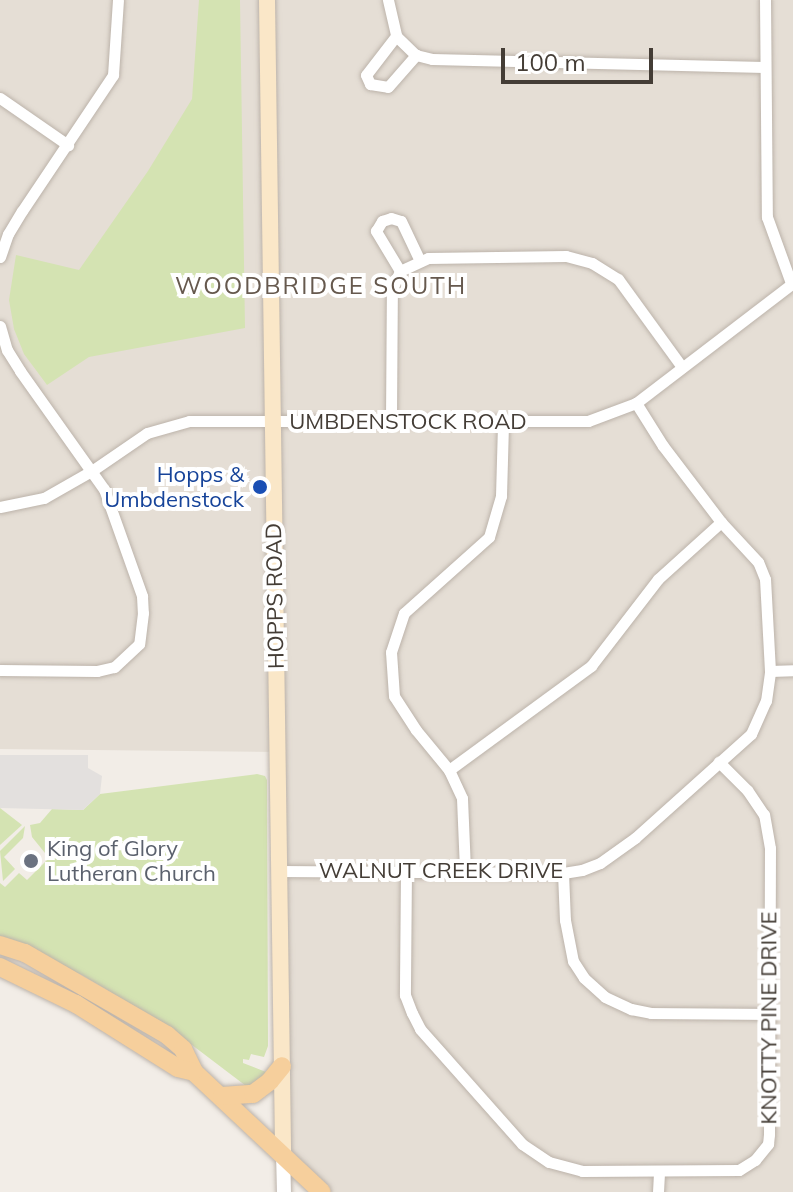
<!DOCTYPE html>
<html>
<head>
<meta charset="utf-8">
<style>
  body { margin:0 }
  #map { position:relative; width:793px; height:1192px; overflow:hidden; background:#f2ede7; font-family:Mulish,sans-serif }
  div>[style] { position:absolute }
  .residential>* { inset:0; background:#e5ded5 }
  .green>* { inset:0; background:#d4e3b2 }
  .parking>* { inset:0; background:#e3e0de }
  .roads { filter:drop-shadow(0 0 2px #bcb3aa) drop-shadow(0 0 2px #bcb3aa) }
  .minor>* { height:11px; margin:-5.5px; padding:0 5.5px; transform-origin:5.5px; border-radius:5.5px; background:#fff }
  .tertiary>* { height:14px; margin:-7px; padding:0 7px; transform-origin:7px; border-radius:7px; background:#fff }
  .secondary>* { height:16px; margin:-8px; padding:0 8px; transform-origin:8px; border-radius:8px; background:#fae7c8 }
  .primary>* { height:18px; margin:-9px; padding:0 9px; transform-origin:9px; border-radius:9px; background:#f6cf9c }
  .dots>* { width:22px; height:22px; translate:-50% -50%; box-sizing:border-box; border:4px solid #fff; border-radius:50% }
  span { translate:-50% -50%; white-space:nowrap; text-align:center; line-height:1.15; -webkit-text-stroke:8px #fff; paint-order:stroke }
  .street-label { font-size:22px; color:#443d36 }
  .transit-label { font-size:22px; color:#164399 }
  .right { translate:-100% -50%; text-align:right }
  .worship-label { font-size:22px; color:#5b616d }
  .left { translate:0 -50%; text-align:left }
  .neighbourhood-label { font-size:24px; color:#66594e; letter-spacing:2px }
  .scale { position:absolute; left:501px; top:48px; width:152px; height:36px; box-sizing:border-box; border:4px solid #443d36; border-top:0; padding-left:10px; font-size:24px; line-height:28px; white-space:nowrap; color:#443d36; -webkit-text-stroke:6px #fff; paint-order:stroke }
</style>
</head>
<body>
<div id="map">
  <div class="residential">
    <div style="clip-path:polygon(0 0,260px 0,275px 752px,0 749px)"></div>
    <div style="clip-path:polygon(270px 0,793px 0,793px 1192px,331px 1192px,289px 1148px)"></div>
  </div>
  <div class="green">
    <div style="clip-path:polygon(199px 0,240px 0,245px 328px,89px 357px,47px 385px,24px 354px,14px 329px,9px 300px,16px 255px,79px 270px,148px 171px,192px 99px)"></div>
    <div style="clip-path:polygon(257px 774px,265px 776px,267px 780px,268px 1046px,264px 1057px,251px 1054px,249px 1060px,243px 1059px,243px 1063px,266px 1072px,266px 1081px,250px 1089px,167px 1026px,82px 975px,0 939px,0 883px,5px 887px,19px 873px,27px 880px,49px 858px,32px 837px,30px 825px,40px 823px,52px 809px,83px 810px,100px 794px)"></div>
    <div style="clip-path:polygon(0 808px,22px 825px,0 845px)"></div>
    <div style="clip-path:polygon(25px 826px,23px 838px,4px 857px,15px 869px,3px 881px,0 851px)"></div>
  </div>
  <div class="parking">
    <div style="clip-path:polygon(0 755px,88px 755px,88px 768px,102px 776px,100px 794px,83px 810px,0 808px)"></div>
  </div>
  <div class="roads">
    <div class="minor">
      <div style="left:388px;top:0;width:37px;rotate:77deg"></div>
      <div style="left:396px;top:36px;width:28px;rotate:44deg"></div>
      <div style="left:416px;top:55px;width:16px;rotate:14deg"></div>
      <div style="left:432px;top:59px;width:332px;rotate:1.4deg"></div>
      <div style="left:765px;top:0;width:217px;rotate:89.5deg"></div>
      <div style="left:767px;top:217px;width:70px;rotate:70deg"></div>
      <div style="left:396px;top:36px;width:49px;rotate:127.6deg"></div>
      <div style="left:366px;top:75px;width:10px;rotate:66deg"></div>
      <div style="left:370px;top:84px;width:18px;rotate:9deg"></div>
      <div style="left:388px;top:87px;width:43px;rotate:-48.8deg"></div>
      <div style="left:0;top:98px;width:83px;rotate:34.7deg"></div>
      <div style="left:0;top:257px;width:24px;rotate:-71deg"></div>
      <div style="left:8px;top:234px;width:27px;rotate:-59deg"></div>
      <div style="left:22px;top:211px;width:164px;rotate:-56.2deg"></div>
      <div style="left:113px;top:75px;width:75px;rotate:-86.2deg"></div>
      <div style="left:400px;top:271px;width:47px;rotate:-121deg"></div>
      <div style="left:376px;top:231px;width:12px;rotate:-59deg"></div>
      <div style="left:382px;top:221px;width:9px;rotate:-18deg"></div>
      <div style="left:391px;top:218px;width:10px;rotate:17deg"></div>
      <div style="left:401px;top:221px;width:44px;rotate:64.6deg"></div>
      <div style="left:0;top:326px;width:25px;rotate:74deg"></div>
      <div style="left:7px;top:350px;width:25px;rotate:58deg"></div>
      <div style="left:20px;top:371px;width:145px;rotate:54.6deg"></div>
      <div style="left:104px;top:489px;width:114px;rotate:70.4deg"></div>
      <div style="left:142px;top:596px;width:17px;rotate:87deg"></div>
      <div style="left:143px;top:613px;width:31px;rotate:97deg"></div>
      <div style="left:139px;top:644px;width:34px;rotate:137deg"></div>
      <div style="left:114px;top:667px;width:17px;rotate:167deg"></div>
      <div style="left:97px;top:671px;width:97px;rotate:-179.4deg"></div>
      <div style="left:391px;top:419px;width:130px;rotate:-89.6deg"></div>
      <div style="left:392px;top:289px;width:20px;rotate:-66deg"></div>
      <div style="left:400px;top:271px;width:31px;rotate:-25deg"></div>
      <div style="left:428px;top:258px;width:138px;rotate:-0.8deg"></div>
      <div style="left:566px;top:256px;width:27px;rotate:15deg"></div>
      <div style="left:592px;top:263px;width:31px;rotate:32deg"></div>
      <div style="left:618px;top:279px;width:109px;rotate:54deg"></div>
      <div style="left:0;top:507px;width:45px;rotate:-11.6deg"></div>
      <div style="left:44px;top:498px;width:56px;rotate:-29.7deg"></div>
      <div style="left:93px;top:470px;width:65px;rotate:-34.4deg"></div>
      <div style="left:147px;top:433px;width:44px;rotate:-15.9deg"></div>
      <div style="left:189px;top:421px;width:399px"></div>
      <div style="left:588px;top:421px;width:51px;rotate:-20.6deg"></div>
      <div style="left:636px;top:403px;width:198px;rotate:-37.4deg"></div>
      <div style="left:770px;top:671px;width:23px;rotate:-2deg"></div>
      <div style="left:449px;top:770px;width:176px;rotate:-36.2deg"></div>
      <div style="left:591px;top:666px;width:110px;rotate:-52.4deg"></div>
      <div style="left:658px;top:579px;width:85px;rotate:-42.1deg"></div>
      <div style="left:406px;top:870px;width:125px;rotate:90.5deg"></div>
      <div style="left:405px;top:995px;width:19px;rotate:69deg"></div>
      <div style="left:412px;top:1013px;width:18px;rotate:63deg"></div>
      <div style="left:420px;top:1029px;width:154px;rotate:48.4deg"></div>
      <div style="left:522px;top:1144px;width:32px;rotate:34deg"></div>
      <div style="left:549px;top:1162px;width:34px;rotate:15deg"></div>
      <div style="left:582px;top:1171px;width:157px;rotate:-0.4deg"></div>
      <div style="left:739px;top:1170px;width:19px;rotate:-32deg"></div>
      <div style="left:755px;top:1160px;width:21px;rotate:-51deg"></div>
      <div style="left:768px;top:1144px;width:10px;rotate:-84deg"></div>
      <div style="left:769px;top:1134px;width:286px;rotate:-89.8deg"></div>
      <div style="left:770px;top:848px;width:34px;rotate:-100deg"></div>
      <div style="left:764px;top:815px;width:30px;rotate:-124deg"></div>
      <div style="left:747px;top:790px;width:40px;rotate:-135deg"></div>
      <div style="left:465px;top:870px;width:72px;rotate:-92.4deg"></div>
      <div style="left:462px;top:798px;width:31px;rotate:-115deg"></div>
      <div style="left:449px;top:770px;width:52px;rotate:-129.5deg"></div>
      <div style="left:416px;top:730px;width:40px;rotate:-122.9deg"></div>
      <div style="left:394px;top:696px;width:44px;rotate:-93.9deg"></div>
      <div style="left:391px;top:652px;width:41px;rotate:-71.6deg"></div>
      <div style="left:404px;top:613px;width:114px;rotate:-41.8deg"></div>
      <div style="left:489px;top:537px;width:43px;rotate:-73.7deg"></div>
      <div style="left:501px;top:496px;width:73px;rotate:-88.4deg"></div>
      <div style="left:279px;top:871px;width:284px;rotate:0.4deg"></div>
      <div style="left:563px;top:873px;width:19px;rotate:-9deg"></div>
      <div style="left:582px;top:870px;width:19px;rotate:-21deg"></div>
      <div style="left:600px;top:863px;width:43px;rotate:-35.5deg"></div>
      <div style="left:635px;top:838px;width:156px;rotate:-41.9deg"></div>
      <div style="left:751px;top:734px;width:36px;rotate:-66deg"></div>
      <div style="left:766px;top:701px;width:30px;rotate:-82deg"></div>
      <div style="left:770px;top:671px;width:92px;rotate:-93.1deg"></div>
      <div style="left:765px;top:579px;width:18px;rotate:-112deg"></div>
      <div style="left:758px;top:562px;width:54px;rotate:-132.8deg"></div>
      <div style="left:721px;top:522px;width:96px;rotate:-127.3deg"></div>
      <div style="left:663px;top:446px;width:51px;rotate:-122.1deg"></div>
      <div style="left:563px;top:873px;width:47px;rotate:87.6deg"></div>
      <div style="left:565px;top:920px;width:42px;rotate:79deg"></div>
      <div style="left:573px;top:961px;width:20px;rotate:57deg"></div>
      <div style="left:584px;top:978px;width:28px;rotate:42deg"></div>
      <div style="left:605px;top:997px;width:29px;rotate:25deg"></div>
      <div style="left:631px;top:1009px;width:20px;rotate:11deg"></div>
      <div style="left:651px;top:1013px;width:118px;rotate:0.5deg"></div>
      <div style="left:658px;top:1192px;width:21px;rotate:-87deg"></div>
    </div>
    <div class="tertiary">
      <div style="left:283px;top:1152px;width:40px;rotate:88.6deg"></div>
    </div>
    <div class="secondary">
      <div style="left:267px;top:0;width:1152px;rotate:89.2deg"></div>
    </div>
    <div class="primary">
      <div style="left:0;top:945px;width:26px;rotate:18deg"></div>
      <div style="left:25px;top:953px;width:164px;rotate:30deg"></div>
      <div style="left:167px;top:1035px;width:21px;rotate:41deg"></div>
      <div style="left:183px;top:1049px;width:25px;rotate:64deg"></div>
      <div style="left:194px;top:1072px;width:175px;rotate:43.2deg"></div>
      <div style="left:0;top:967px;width:85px;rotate:26deg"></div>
      <div style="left:76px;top:1004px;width:120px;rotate:32.1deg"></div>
      <div style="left:178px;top:1068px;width:16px;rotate:14deg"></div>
      <div style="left:222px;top:1096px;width:31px;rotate:-4deg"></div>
      <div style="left:253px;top:1094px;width:21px;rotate:-37deg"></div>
      <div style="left:270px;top:1081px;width:19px;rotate:-51deg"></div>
    </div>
  </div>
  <div class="dots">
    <div style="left:260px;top:487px;background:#1a4fb4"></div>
    <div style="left:31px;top:861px;background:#6b7280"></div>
  </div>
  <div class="street-label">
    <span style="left:408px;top:422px">UMBDENSTOCK ROAD</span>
    <span style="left:275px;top:596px;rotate:-91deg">HOPPS ROAD</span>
    <span style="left:441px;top:871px">WALNUT CREEK DRIVE</span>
    <span style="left:769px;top:1018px;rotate:-90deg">KNOTTY PINE DRIVE</span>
  </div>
  <div class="transit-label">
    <span class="right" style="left:244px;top:487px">Hopps &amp;<br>Umbdenstock</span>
  </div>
  <div class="worship-label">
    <span class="left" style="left:47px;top:861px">King of Glory<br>Lutheran Church</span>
  </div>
  <div class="neighbourhood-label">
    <span style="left:321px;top:286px">WOODBRIDGE SOUTH</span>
  </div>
  <div class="scale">100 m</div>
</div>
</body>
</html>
